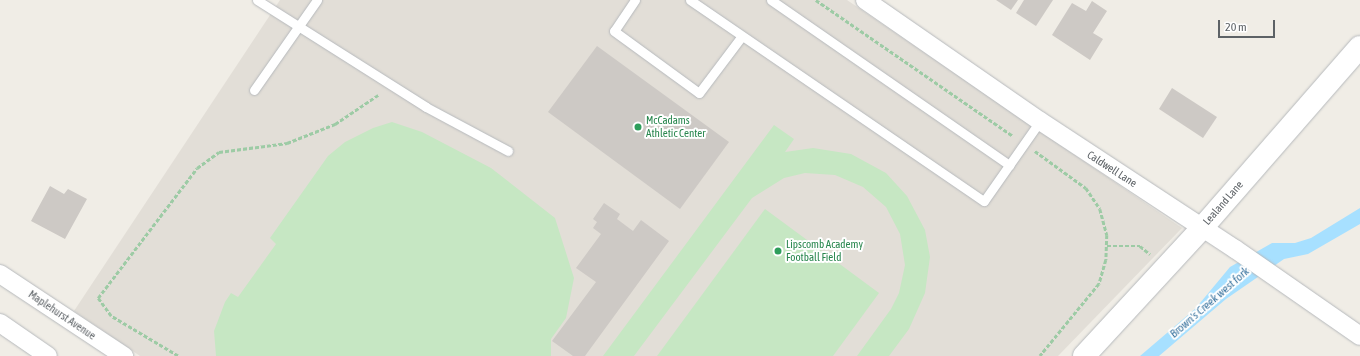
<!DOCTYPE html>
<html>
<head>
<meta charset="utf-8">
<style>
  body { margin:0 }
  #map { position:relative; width:1360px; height:356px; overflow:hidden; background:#f0ede6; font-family:"Asap Condensed",sans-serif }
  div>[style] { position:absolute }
  .education>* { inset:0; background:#e2ded7 }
  .green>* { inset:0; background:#c6e7c3 }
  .water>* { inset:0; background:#a7e0ff }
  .building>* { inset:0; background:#cdc9c5 }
  .path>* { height:2.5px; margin-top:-1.25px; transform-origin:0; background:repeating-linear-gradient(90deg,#9dcba5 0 4px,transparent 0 6px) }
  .roads { filter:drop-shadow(0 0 1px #b6b9bc) drop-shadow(0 0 1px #b6b9bc) }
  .service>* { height:9px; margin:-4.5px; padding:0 4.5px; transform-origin:4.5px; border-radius:4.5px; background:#fff }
  .minor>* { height:18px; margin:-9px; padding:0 9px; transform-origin:9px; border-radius:9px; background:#fff }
  .tertiary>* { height:22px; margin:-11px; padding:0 11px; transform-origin:11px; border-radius:11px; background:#fff }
  .dots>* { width:11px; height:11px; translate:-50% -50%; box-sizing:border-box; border:2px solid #fff; border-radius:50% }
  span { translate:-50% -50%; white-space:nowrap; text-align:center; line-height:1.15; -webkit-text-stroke:4px #fff; paint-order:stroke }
  .leisure-label { font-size:11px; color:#27864d }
  .left { translate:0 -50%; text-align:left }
  .street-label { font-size:11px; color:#5d6266 }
  .water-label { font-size:12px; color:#3d76a0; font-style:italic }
  .scale { position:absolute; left:1218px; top:20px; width:57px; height:18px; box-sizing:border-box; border:2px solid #5d6266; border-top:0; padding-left:5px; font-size:12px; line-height:14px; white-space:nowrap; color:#5d6266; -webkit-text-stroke:3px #fff; paint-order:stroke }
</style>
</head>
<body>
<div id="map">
  <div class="education">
    <div style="clip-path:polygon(280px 0,847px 0,1182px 228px,1058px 356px,140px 356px,74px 311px)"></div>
  </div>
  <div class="green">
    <div style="clip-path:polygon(392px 122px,422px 132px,491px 168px,555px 218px,574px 278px,566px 318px,551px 339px,551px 356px,216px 356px,214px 331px,225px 302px,231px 293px,238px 297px,276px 244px,270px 238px,328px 156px,345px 142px,373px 128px)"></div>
    <div style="clip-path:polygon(774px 125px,794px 139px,785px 152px,813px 148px,851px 154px,886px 173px,907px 196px,925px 230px,930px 257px,925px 293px,909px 329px,889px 356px,857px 356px,891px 309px,899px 293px,905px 265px,900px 234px,886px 207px,863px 187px,835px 175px,805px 173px,784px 178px,752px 198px,634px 356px,603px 356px)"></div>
    <div style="clip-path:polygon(765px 209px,879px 293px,833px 356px,657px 356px)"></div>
  </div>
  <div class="water">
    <div style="clip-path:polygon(1360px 208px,1360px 224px,1308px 254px,1284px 259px,1226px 299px,1159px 356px,1140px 356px,1195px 309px,1230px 267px,1272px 243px,1295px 243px,1311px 238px)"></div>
  </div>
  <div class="building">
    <div style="clip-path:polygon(996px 0,1018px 0,1011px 10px)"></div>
    <div style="clip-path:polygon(1024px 0,1053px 0,1036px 26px,1016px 13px)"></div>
    <div style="clip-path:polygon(1092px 1px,1107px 11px,1093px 33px,1103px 39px,1090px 60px,1052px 35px,1072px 3px,1086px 11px)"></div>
    <div style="clip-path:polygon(597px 46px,729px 142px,680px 209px,548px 112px)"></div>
    <div style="clip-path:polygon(1172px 88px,1217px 117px,1203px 138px,1159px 109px)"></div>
    <div style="clip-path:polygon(50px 186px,64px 194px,68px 189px,87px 199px,65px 239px,31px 221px)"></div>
    <div style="clip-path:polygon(604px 203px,620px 214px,617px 219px,633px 231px,641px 220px,669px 241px,585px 356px,573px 356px,552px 341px,596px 282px,576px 268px,601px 234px,593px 228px,597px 222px,593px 219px)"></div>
  </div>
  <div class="path">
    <div style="left:816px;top:0;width:239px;rotate:34.6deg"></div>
    <div style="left:1035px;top:151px;width:63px;rotate:36deg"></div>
    <div style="left:1086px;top:188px;width:25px;rotate:56deg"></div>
    <div style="left:1100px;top:209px;width:27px;rotate:75deg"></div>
    <div style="left:1107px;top:235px;width:25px;rotate:92deg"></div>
    <div style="left:1106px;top:260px;width:25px;rotate:106deg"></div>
    <div style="left:1099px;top:284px;width:93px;rotate:129.3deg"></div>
    <div style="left:1107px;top:246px;width:33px"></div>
    <div style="left:1140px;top:246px;width:13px;rotate:39deg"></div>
    <div style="left:178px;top:356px;width:78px;rotate:-149.2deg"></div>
    <div style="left:111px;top:316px;width:22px;rotate:-126deg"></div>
    <div style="left:98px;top:298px;width:163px;rotate:-52.7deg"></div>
    <div style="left:197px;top:168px;width:27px;rotate:-36deg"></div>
    <div style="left:219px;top:152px;width:69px;rotate:-7.5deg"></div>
    <div style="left:287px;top:143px;width:52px;rotate:-21.6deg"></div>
    <div style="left:335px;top:124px;width:52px;rotate:-34deg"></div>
  </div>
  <div class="roads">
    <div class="service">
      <div style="left:257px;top:0;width:200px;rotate:32.3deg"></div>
      <div style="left:426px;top:107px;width:93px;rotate:28.2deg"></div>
      <div style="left:635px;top:0;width:37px;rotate:124deg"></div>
      <div style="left:614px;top:31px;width:105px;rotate:36.1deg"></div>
      <div style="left:699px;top:93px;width:71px;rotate:-53deg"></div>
      <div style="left:690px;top:0;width:356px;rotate:34.4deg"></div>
      <div style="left:984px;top:201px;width:98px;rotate:-55deg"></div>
      <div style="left:771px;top:0;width:290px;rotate:34.7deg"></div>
      <div style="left:254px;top:90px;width:110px;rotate:-55deg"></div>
    </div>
    <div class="minor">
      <div style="left:865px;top:0;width:213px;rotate:34.7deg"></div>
      <div style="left:1040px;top:121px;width:233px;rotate:33.3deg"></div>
      <div style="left:1235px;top:249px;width:152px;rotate:34.8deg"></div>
      <div style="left:0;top:274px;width:149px;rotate:33.5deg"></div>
      <div style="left:0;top:323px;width:58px;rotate:34.5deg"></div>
    </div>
    <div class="tertiary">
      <div style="left:1084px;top:356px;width:174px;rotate:-47.3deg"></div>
      <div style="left:1202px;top:228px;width:240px;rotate:-48.9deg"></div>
    </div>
  </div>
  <div class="dots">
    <div style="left:638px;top:127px;background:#2e9e5b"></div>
    <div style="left:778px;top:251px;background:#2e9e5b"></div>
  </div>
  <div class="leisure-label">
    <span class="left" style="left:646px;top:127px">McCadams<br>Athletic Center</span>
    <span class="left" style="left:786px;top:251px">Lipscomb Academy<br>Football Field</span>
  </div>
  <div class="street-label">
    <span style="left:1112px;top:169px;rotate:33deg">Caldwell Lane</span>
    <span style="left:1223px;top:203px;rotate:-49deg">Lealand Lane</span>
    <span style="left:62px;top:315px;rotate:34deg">Maplehurst Avenue</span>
  </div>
  <div class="water-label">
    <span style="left:1210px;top:303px;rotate:-41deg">Brown's Creek west fork</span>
  </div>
  <div class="scale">20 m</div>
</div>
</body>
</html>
